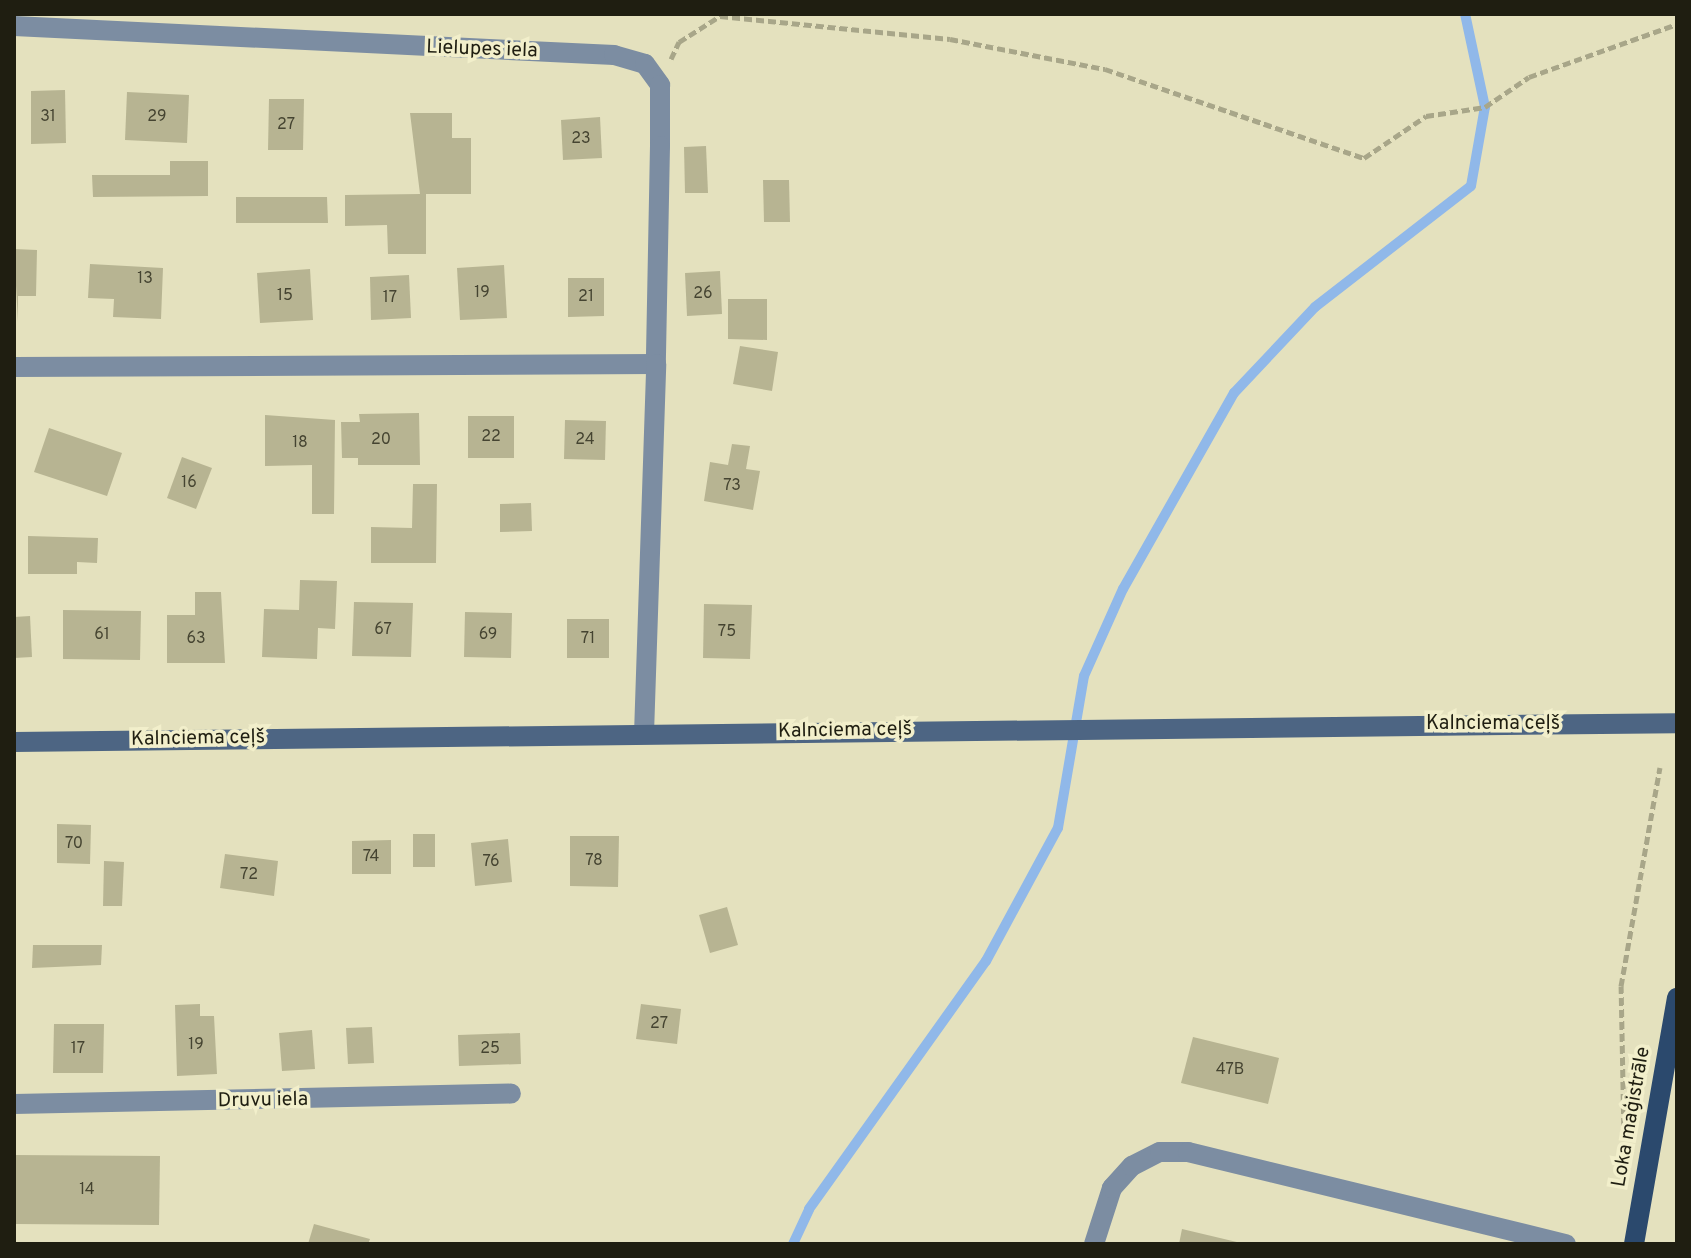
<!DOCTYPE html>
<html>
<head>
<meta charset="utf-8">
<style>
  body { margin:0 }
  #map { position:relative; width:1691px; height:1258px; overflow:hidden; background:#e4e1be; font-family:Overpass,sans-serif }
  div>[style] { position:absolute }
  .stream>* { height:10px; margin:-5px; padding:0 5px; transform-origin:5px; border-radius:5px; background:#90b8e9 }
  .building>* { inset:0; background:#b7b492 }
  .path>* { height:5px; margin-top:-2.5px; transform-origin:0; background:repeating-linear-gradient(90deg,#a8a689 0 8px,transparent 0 12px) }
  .minor>* { height:20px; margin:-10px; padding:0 10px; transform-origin:10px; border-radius:10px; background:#7c8da2 }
  .secondary>* { height:20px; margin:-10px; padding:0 10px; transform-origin:10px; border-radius:10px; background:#4d6583 }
  .primary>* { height:20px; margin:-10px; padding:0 10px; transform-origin:10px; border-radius:10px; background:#2b496d }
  span { translate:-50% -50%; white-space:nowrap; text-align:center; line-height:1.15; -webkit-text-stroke:7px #f2efcb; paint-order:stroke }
  .number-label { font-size:16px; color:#454431 }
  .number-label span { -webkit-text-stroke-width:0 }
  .street-label { font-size:20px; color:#1f1e11 }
  .frame { position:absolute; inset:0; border:16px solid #1f1e11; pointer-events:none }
</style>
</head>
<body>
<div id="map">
  <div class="stream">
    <div style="left:793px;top:1244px;width:38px;rotate:-65deg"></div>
    <div style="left:809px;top:1209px;width:305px;rotate:-54.5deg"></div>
    <div style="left:986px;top:961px;width:151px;rotate:-61.6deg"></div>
    <div style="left:1058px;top:828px;width:154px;rotate:-80.3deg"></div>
    <div style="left:1084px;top:676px;width:95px;rotate:-65.9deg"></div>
    <div style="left:1123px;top:589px;width:225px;rotate:-60.5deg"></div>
    <div style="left:1234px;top:393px;width:118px;rotate:-46.7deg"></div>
    <div style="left:1315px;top:307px;width:197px;rotate:-37.8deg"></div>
    <div style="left:1471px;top:186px;width:80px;rotate:-80deg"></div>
    <div style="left:1485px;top:107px;width:95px;rotate:-102.1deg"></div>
  </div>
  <div class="building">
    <div style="clip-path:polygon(65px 90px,66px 143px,31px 144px,31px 91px)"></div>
    <div style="clip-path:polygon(127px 92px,189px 95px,187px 143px,125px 140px)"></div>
    <div style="clip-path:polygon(269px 99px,304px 99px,303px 150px,268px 150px)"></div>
    <div style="clip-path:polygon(410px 113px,452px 113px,452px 138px,471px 138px,471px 194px,426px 194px,426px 254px,388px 254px,387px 225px,345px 226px,345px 195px,420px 194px)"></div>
    <div style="clip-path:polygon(600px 117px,602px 158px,563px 160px,561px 120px)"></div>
    <div style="clip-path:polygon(706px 146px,708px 193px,685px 193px,684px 147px)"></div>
    <div style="clip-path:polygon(170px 161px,208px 161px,208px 196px,93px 197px,92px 175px,170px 175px)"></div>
    <div style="clip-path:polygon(763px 180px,789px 180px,790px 222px,764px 222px)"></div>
    <div style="clip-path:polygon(236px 197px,327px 197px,328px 223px,236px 223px)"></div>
    <div style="clip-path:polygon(14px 249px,37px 250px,36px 296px,18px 296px,18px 322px)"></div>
    <div style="clip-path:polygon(90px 264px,163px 268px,161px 319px,113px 317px,114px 299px,88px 298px)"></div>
    <div style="clip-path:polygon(504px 265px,507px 318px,460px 320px,457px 268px)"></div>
    <div style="clip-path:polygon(310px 269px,313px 320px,260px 323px,257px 273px)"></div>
    <div style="clip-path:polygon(720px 271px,722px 314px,687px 316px,685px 273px)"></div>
    <div style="clip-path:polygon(409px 275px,411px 318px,371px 320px,370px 277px)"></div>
    <div style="clip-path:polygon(568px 278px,604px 278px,604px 316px,568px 317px)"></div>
    <div style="clip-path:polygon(728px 299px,767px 299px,767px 340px,728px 339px)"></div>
    <div style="clip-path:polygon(740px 346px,778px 352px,772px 391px,733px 384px)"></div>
    <div style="clip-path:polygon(419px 413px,420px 465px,358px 465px,358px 458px,342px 458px,341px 422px,360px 422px,359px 414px)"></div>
    <div style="clip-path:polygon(265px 415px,335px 420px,334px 514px,312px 514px,312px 465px,265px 466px)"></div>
    <div style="clip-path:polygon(468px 416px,514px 416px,514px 458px,468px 458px)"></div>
    <div style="clip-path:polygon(565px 420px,606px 421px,605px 460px,564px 459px)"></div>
    <div style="clip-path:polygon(49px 428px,122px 453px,107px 496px,34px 472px)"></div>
    <div style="clip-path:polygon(732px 444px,750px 446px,746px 469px,760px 471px,753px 510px,704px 501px,710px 462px,728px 465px)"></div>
    <div style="clip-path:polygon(182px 457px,212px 468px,196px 509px,167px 498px)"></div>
    <div style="clip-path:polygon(413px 484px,437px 484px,436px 563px,371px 563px,371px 527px,412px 528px)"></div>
    <div style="clip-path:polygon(531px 503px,532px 531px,500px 532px,500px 504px)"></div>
    <div style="clip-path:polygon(28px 536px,98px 538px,97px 563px,77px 562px,77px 574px,28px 574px)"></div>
    <div style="clip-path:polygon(300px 580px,337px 581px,335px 629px,318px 628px,317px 659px,262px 657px,264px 609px,299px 610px)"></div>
    <div style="clip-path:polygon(195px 592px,221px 592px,225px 663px,167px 663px,167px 615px,195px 615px)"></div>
    <div style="clip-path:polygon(354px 602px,413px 603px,411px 657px,352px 656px)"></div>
    <div style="clip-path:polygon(704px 604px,752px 605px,750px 659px,703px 658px)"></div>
    <div style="clip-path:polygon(63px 610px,141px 611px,140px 660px,63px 659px)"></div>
    <div style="clip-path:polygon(465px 612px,512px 613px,511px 658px,464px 657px)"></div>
    <div style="clip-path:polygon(30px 616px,32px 657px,14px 658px,14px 617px)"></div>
    <div style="clip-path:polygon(567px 619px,609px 619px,609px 658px,567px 658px)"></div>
    <div style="clip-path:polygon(57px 824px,91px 825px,90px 864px,57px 863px)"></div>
    <div style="clip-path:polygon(413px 834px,435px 834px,435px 867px,413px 867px)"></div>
    <div style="clip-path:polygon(570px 836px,619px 836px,618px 887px,570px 886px)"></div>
    <div style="clip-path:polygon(508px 839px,512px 882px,475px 886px,471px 843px)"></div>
    <div style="clip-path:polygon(391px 840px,391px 874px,352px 874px,352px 841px)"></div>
    <div style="clip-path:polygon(225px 854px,278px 861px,274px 896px,220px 888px)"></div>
    <div style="clip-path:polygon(104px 861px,124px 862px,122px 906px,103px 906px)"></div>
    <div style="clip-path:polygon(727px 907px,738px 945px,710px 953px,699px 915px)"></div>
    <div style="clip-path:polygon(33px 945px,102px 945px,101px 965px,32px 968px)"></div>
    <div style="clip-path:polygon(200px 1004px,200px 1016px,214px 1016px,217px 1074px,177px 1076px,175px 1005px)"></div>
    <div style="clip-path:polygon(641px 1004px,681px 1009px,677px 1044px,636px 1039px)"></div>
    <div style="clip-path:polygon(54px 1024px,104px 1024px,103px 1073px,53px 1073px)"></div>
    <div style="clip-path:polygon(372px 1027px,374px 1063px,348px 1064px,346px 1028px)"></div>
    <div style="clip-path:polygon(312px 1030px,315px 1069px,282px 1071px,279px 1033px)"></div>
    <div style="clip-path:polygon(520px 1033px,521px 1064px,459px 1066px,458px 1035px)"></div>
    <div style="clip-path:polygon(1193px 1037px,1279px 1058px,1268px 1104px,1181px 1083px)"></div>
    <div style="clip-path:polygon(14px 1155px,160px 1156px,159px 1225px,14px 1224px)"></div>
    <div style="clip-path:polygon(314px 1224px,370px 1239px,368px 1244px,308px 1244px)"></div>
    <div style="clip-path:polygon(1182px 1229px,1241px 1243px,1241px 1244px,1179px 1244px)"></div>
  </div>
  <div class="path">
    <div style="left:671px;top:59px;width:19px;rotate:-65deg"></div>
    <div style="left:679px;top:42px;width:49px;rotate:-32.4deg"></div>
    <div style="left:720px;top:16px;width:231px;rotate:5.7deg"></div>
    <div style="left:950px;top:39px;width:158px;rotate:11deg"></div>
    <div style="left:1105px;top:69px;width:274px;rotate:19deg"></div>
    <div style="left:1364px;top:158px;width:75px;rotate:-34.1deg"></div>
    <div style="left:1426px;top:116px;width:60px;rotate:-8.7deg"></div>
    <div style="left:1485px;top:107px;width:53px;rotate:-34.3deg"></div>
    <div style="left:1529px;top:77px;width:157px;rotate:-19.7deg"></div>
    <div style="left:1624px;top:1137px;width:151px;rotate:-91.1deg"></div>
    <div style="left:1621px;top:986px;width:222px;rotate:-79.9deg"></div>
  </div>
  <div class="minor">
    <div style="left:14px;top:26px;width:601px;rotate:2.77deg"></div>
    <div style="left:614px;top:55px;width:32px;rotate:16deg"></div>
    <div style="left:645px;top:64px;width:26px;rotate:54deg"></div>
    <div style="left:660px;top:85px;width:61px;rotate:90deg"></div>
    <div style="left:660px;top:146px;width:218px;rotate:91.1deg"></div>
    <div style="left:656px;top:364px;width:642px;rotate:179.73deg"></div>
    <div style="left:644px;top:734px;width:370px;rotate:-88.1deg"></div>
    <div style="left:14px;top:1104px;width:497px;rotate:-1.2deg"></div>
    <div style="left:1094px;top:1244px;width:59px;rotate:-72.2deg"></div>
    <div style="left:1112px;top:1188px;width:30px;rotate:-48deg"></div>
    <div style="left:1132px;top:1166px;width:31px;rotate:-27deg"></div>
    <div style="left:1160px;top:1152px;width:28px"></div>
    <div style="left:1188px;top:1152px;width:389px;rotate:13.7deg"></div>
  </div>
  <div class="secondary">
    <div style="left:14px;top:742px;width:1663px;rotate:-0.65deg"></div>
  </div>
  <div class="primary">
    <div style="left:1634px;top:1244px;width:250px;rotate:-80.1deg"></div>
  </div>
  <div class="number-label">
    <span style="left:48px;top:117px">31</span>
    <span style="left:157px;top:117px">29</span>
    <span style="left:286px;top:125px">27</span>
    <span style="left:581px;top:139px">23</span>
    <span style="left:145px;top:279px">13</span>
    <span style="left:482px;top:293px">19</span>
    <span style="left:703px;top:294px">26</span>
    <span style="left:285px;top:296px">15</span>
    <span style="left:586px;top:297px">21</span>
    <span style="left:390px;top:298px">17</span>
    <span style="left:491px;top:437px">22</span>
    <span style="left:381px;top:440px">20</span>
    <span style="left:585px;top:440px">24</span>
    <span style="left:300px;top:443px">18</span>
    <span style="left:189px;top:483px">16</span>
    <span style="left:732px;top:486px">73</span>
    <span style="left:383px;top:630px">67</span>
    <span style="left:727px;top:632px">75</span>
    <span style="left:102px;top:635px">61</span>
    <span style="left:488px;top:635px">69</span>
    <span style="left:196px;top:639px">63</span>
    <span style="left:588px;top:639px">71</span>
    <span style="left:74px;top:844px">70</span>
    <span style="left:371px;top:857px">74</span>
    <span style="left:594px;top:861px">78</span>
    <span style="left:491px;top:862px">76</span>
    <span style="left:249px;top:875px">72</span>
    <span style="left:659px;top:1024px">27</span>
    <span style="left:196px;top:1045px">19</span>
    <span style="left:78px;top:1049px">17</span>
    <span style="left:490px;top:1049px">25</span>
    <span style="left:1230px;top:1070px">47B</span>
    <span style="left:87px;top:1190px">14</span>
  </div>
  <div class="street-label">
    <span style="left:482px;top:50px;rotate:2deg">Lielupes iela</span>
    <span style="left:1493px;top:724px">Kalnciema ceļš</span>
    <span style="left:845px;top:731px;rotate:-1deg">Kalnciema ceļš</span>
    <span style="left:198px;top:739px;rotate:-1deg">Kalnciema ceļš</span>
    <span style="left:263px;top:1101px;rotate:-1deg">Druvu iela</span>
    <span style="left:1632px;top:1117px;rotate:-80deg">Loka maģistrāle</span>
  </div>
  <div class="frame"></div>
</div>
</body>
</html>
